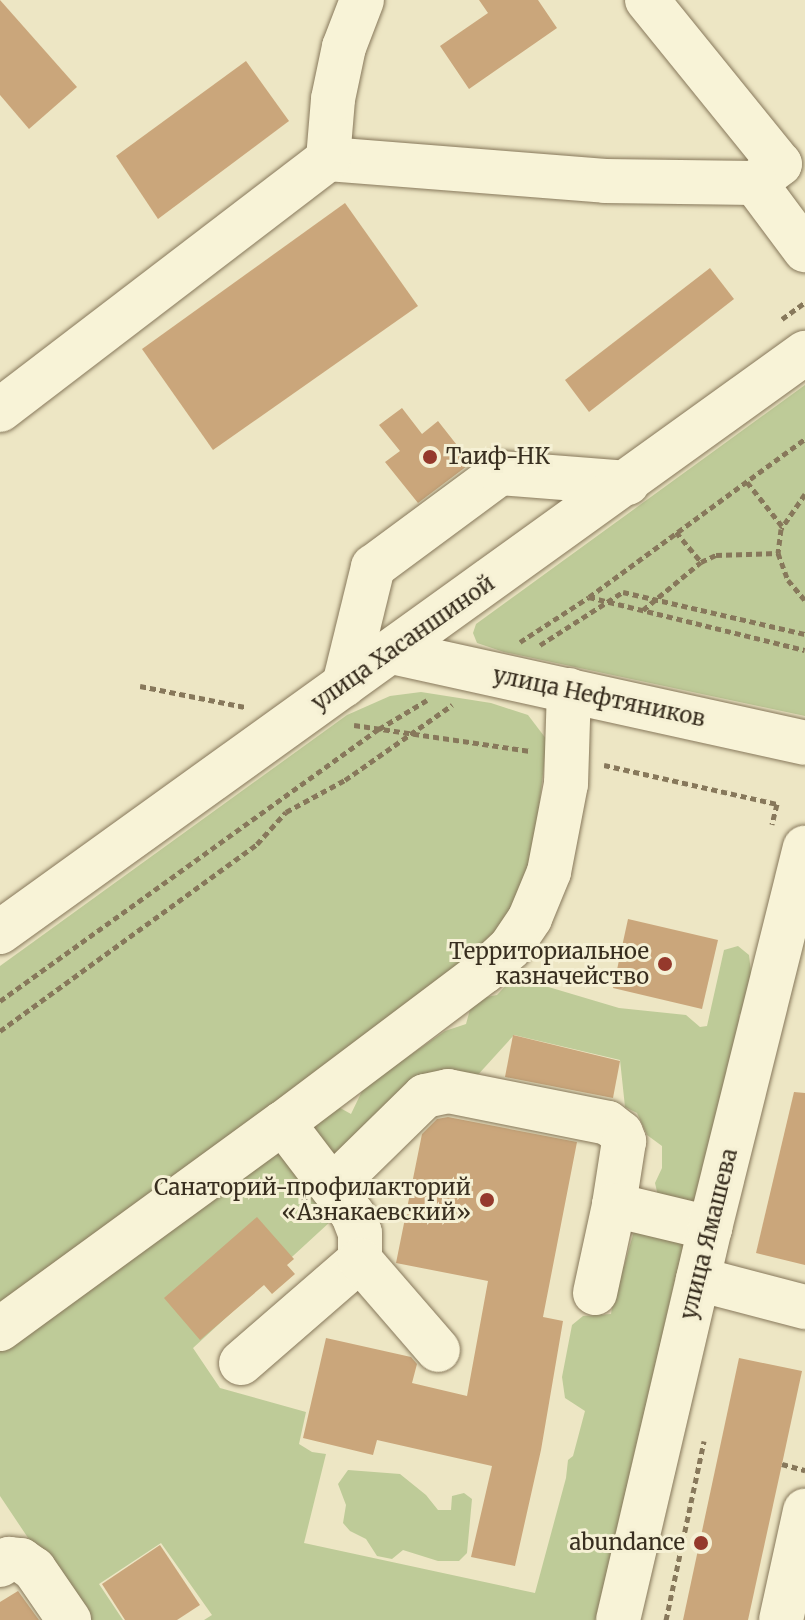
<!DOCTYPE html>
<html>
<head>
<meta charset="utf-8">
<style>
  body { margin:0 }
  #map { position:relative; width:805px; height:1620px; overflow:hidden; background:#ede6c4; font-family:Merriweather,serif }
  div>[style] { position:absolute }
  .green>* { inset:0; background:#becb98 }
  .building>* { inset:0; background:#caa67b }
  .path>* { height:5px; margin-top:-2.5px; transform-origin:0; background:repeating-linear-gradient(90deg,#87785b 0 6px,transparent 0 10px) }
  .roads { filter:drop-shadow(0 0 2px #87785b) drop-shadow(0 0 2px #87785b) }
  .minor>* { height:44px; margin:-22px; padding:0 22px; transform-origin:22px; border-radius:22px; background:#f8f3d7 }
  .dots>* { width:22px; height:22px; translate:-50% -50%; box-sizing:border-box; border:4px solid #f5f0d4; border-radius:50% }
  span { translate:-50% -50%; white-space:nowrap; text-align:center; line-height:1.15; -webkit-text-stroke:6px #f5f0d4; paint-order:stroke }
  .poi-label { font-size:22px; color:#382e1f }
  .left { translate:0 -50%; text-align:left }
  .right { translate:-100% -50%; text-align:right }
  .street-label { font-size:22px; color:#382e1f }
</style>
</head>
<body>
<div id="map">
  <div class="green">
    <div style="clip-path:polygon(805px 385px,805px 716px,504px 652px,477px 643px,473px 633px,476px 624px)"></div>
    <div style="clip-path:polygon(421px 692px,491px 703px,528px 715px,547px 740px,532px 866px,504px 937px,0 1313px,0 966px,347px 715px,390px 696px)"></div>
    <div style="clip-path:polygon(738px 946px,749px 955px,752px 981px,746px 1008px,739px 1015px,739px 1031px,696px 1205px,658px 1196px,655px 1183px,662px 1168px,662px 1146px,647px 1135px,637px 1113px,625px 1107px,620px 1060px,514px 1035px,465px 1089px,341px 1159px,321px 1144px,313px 1132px,314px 1116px,333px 1104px,351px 1114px,364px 1087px,445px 1031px,466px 1024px,471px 1006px,482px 998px,497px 995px,510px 981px,535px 983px,619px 1008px,686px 1015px,700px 1027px,707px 1026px,724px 950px)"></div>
    <div style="clip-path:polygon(278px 1143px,331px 1221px,193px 1348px,220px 1388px,306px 1412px,299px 1444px,312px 1452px,326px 1454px,304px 1543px,535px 1593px,566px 1478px,568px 1460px,573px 1456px,585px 1411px,565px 1398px,562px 1377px,572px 1325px,583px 1316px,611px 1314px,618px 1270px,624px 1266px,639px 1214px,689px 1232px,604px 1620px,204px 1620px,212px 1615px,161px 1543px,99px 1584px,123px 1620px,83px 1620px,0 1496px,0 1349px)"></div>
    <div style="clip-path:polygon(348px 1470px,400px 1474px,426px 1495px,438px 1510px,451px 1510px,452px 1496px,464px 1493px,472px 1499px,467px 1553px,459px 1561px,438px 1561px,403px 1550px,392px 1559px,377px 1556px,366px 1539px,350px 1531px,343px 1523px,346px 1505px,338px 1484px)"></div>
  </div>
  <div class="building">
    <div style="clip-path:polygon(0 0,77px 87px,29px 129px,0 95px)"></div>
    <div style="clip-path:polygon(479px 0,538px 0,557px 28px,469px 89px,440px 46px,488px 13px)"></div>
    <div style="clip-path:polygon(246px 61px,289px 121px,158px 219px,116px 156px)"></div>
    <div style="clip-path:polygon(345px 203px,418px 306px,213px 450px,142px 349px)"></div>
    <div style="clip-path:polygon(710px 268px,734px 299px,589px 412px,565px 380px)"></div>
    <div style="clip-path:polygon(402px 408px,422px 434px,438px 421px,471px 463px,418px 503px,385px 462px,400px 451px,379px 425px)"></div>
    <div style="clip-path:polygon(628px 919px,718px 940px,702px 1009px,613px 988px)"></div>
    <div style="clip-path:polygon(513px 1035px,620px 1061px,613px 1098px,505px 1077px)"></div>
    <div style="clip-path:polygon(794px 1092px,805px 1093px,805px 1265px,756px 1253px)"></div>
    <div style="clip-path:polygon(448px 1117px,577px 1142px,543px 1317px,563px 1321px,541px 1450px,515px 1566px,471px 1557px,492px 1466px,377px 1440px,373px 1455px,303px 1438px,326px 1338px,411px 1357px,417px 1364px,412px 1383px,467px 1396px,488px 1281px,396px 1263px,422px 1134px,437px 1119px)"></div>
    <div style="clip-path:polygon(257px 1217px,294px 1259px,287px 1265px,295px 1274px,272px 1294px,264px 1285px,200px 1340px,164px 1298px)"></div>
    <div style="clip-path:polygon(739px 1358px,802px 1371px,782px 1464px,748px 1620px,683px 1620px)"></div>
    <div style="clip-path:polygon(160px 1545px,200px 1605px,177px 1620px,125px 1620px,102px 1584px)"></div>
    <div style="clip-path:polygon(18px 1591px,39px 1620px,0 1620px,0 1602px)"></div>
  </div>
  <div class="path">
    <div style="left:782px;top:319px;width:29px;rotate:-36deg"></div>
    <div style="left:747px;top:482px;width:56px;rotate:51.5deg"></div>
    <div style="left:805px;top:494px;width:42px;rotate:124.4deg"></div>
    <div style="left:781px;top:529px;width:24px;rotate:97deg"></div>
    <div style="left:778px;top:553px;width:29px;rotate:70deg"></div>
    <div style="left:788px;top:580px;width:26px;rotate:50deg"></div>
    <div style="left:676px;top:532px;width:39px;rotate:50deg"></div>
    <div style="left:701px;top:562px;width:17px;rotate:-25deg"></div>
    <div style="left:716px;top:555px;width:62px;rotate:-1.8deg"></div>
    <div style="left:589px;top:597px;width:222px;rotate:13.8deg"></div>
    <div style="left:643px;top:610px;width:75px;rotate:-39.6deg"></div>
    <div style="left:520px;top:642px;width:82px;rotate:-33.1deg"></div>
    <div style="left:589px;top:597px;width:268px;rotate:-36.2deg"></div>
    <div style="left:540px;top:645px;width:98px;rotate:-32.6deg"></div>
    <div style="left:623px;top:592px;width:187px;rotate:13deg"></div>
    <div style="left:140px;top:686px;width:107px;rotate:11.3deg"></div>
    <div style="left:354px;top:725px;width:178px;rotate:8.4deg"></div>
    <div style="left:604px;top:765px;width:177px;rotate:12.7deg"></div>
    <div style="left:777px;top:804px;width:21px;rotate:104deg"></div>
    <div style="left:0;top:1001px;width:467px;rotate:-35.7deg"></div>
    <div style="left:379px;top:729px;width:56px;rotate:-31.1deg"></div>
    <div style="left:0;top:1031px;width:318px;rotate:-36deg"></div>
    <div style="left:257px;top:844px;width:43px;rotate:-47.8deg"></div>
    <div style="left:286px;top:812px;width:67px;rotate:-28.5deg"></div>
    <div style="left:345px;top:780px;width:131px;rotate:-35deg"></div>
    <div style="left:782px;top:1464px;width:24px;rotate:15deg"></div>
    <div style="left:666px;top:1620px;width:183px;rotate:-78deg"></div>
  </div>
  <div class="roads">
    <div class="minor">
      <div style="left:647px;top:0;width:211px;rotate:51deg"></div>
      <div style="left:780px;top:164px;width:31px;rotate:143deg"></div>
      <div style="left:755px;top:183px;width:84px;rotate:53.3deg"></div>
      <div style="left:328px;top:159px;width:278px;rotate:4.5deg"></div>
      <div style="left:605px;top:181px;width:150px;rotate:0.8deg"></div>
      <div style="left:0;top:410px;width:413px;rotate:-37.4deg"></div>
      <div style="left:328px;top:159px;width:60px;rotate:-85.2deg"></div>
      <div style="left:333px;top:99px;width:53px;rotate:-78.1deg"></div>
      <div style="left:344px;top:47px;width:50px;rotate:-69deg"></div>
      <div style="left:392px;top:652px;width:423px;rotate:12.4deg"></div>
      <div style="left:344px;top:685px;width:122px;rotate:-76.2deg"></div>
      <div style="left:373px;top:567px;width:158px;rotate:-36.5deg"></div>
      <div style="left:500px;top:473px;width:128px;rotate:4.5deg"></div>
      <div style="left:0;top:932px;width:992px;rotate:-35.73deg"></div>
      <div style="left:283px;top:1123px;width:116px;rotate:52.7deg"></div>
      <div style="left:353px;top:1215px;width:19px;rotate:69deg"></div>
      <div style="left:360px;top:1233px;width:27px;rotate:90deg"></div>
      <div style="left:332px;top:1187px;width:130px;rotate:-44.4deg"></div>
      <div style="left:425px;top:1096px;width:24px;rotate:-12deg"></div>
      <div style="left:448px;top:1091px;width:163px;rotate:11.3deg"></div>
      <div style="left:608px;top:1123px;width:16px;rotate:38deg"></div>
      <div style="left:621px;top:1133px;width:9px;rotate:69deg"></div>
      <div style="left:624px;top:1141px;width:65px;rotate:98.9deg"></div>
      <div style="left:614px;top:1205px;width:99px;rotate:13.5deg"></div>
      <div style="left:698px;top:1279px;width:111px;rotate:14.7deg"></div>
      <div style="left:595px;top:1293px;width:90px;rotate:-77.8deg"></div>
      <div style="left:0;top:1329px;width:350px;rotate:-36.1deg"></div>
      <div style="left:283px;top:1123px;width:253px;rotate:-37deg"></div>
      <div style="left:485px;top:971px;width:34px;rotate:-43deg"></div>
      <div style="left:510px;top:948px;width:36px;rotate:-56deg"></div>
      <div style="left:530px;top:918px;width:50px;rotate:-67.6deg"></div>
      <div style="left:549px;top:872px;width:90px;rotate:-79.1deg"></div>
      <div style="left:566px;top:784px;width:94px;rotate:-88.2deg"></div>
      <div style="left:241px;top:1363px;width:157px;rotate:-40.9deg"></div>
      <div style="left:360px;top:1260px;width:119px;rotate:49.1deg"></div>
      <div style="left:0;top:1565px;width:11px;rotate:-34deg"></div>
      <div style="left:9px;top:1559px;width:12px;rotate:5deg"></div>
      <div style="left:21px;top:1560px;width:16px;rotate:35deg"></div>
      <div style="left:34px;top:1569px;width:62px;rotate:55.5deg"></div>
      <div style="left:618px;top:1620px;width:403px;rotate:-76.8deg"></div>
      <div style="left:710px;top:1228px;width:392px;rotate:-76deg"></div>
      <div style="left:781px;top:1620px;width:112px;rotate:-77.6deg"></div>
    </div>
  </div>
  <div class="dots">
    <div style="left:430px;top:457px;background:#95392c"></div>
    <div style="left:665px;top:964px;background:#95392c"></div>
    <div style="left:487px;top:1200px;background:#95392c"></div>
    <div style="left:701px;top:1543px;background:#95392c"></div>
  </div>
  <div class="poi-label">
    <span class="left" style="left:446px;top:457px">Таиф-НК</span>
    <span class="right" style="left:649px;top:964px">Территориальное<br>казначейство</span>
    <span class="right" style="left:471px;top:1200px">Санаторий-профилакторий<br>«Азнакаевский»</span>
    <span class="right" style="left:685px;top:1543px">abundance</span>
  </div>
  <div class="street-label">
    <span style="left:403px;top:643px;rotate:-35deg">улица Хасаншиной</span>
    <span style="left:599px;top:697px;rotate:12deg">улица Нефтяников</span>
    <span style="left:709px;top:1234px;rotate:-76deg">улица Ямашева</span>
  </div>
</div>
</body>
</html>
